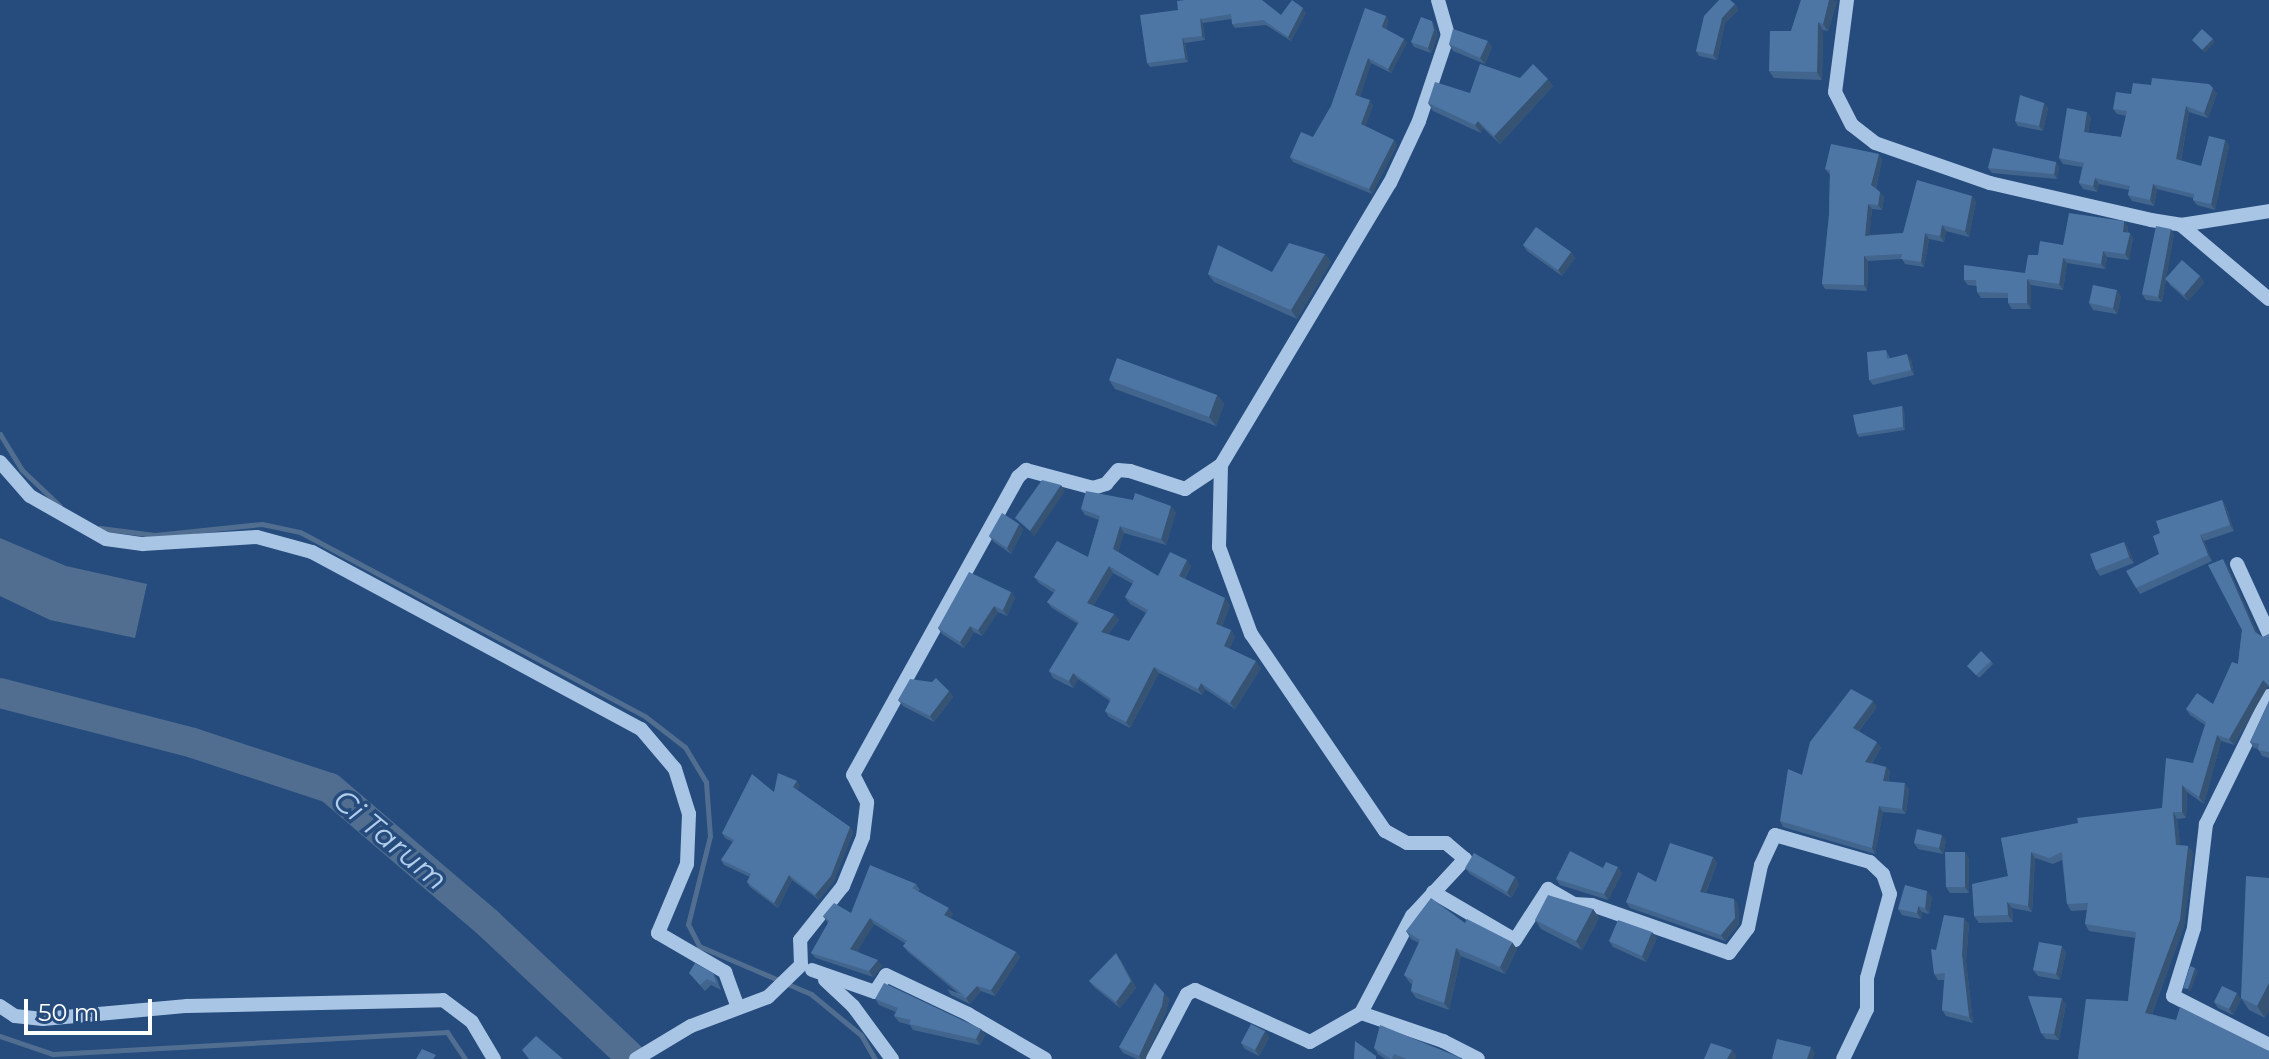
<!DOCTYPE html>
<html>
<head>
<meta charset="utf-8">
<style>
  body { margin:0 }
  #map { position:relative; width:2269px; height:1059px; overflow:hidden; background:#254c7c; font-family:Montserrat,sans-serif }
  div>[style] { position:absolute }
  .water>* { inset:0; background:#516e91 }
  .stream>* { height:5px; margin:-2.5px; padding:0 2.5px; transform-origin:2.5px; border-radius:2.5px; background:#516e91 }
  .river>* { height:30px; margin:-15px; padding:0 15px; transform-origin:15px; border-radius:15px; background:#516e91 }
  .minor>* { height:14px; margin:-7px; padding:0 7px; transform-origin:7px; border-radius:7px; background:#a9c5e5 }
  .wall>* { inset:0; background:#42658e }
  .shaded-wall>* { inset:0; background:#365374 }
  .building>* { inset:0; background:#4d76a5 }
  span { translate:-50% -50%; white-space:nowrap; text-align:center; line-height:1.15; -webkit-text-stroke:7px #254c7c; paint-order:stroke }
  .water-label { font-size:30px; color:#b4cfed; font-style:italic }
  .scale { position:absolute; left:24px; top:999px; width:128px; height:36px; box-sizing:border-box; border:4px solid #fff; border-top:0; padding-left:10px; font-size:24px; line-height:28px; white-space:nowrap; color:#fff; -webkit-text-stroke:6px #254c7c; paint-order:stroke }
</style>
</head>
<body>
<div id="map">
  <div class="water">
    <div style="clip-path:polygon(0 538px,66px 566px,147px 584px,135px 638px,50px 620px,0 596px)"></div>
  </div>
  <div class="stream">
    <div style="left:0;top:434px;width:42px;rotate:58.6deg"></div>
    <div style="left:22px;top:470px;width:52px;rotate:43.5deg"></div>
    <div style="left:100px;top:528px;width:55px;rotate:7.3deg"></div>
    <div style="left:155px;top:535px;width:108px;rotate:-5.9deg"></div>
    <div style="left:262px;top:524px;width:39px;rotate:12deg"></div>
    <div style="left:300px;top:532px;width:392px;rotate:28.1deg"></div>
    <div style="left:646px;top:717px;width:49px;rotate:37.6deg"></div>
    <div style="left:685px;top:747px;width:41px;rotate:59deg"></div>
    <div style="left:706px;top:782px;width:54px;rotate:85.8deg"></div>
    <div style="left:710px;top:836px;width:91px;rotate:104deg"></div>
    <div style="left:688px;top:924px;width:25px;rotate:63deg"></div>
    <div style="left:699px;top:946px;width:122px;rotate:23.2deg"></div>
    <div style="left:811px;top:994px;width:65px;rotate:39.4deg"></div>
    <div style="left:861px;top:1035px;width:28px;rotate:60deg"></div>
    <div style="left:0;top:1036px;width:56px;rotate:18.8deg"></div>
    <div style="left:53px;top:1054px;width:395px;rotate:-3.2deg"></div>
    <div style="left:447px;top:1032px;width:32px;rotate:56deg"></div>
  </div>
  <div class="river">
    <div style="left:0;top:693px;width:199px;rotate:14.5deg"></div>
    <div style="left:193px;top:743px;width:144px;rotate:18.2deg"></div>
    <div style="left:330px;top:788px;width:209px;rotate:40.5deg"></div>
    <div style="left:489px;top:924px;width:197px;rotate:43.2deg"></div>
  </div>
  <div class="minor">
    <div style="left:1847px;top:0;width:93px;rotate:97.4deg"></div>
    <div style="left:1835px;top:92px;width:37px;rotate:63deg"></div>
    <div style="left:1852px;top:125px;width:29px;rotate:38deg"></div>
    <div style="left:1875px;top:143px;width:122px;rotate:19.2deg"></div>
    <div style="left:1990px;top:183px;width:165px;rotate:12.9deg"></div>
    <div style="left:2151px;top:220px;width:30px;rotate:9deg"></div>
    <div style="left:2181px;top:225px;width:89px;rotate:-9deg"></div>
    <div style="left:2181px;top:225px;width:115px;rotate:40.1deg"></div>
    <div style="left:0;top:462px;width:45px;rotate:48.6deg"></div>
    <div style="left:30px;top:496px;width:87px;rotate:29.5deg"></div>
    <div style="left:106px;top:539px;width:37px;rotate:8deg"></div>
    <div style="left:143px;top:544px;width:114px;rotate:-3.5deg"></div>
    <div style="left:257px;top:537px;width:57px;rotate:15.3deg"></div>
    <div style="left:312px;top:552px;width:374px;rotate:28.3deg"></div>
    <div style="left:641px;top:729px;width:52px;rotate:49.6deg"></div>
    <div style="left:675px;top:769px;width:47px;rotate:72.7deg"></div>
    <div style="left:689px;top:814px;width:50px;rotate:92.3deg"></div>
    <div style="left:687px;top:864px;width:75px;rotate:112.8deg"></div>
    <div style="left:658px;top:933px;width:78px;rotate:30.2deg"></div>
    <div style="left:725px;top:972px;width:38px;rotate:70deg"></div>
    <div style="left:2237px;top:564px;width:77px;rotate:65.4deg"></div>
    <div style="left:2269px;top:696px;width:143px;rotate:116.2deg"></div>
    <div style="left:2206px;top:824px;width:105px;rotate:96.6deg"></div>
    <div style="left:2194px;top:928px;width:71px;rotate:107.2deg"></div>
    <div style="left:2173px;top:996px;width:108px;rotate:27deg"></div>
    <div style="left:1433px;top:892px;width:95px;rotate:30.3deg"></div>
    <div style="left:1515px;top:940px;width:61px;rotate:-57.1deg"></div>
    <div style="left:1548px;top:889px;width:30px;rotate:30deg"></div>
    <div style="left:1574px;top:904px;width:18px;rotate:3deg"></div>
    <div style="left:1592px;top:905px;width:145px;rotate:19.3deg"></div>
    <div style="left:1729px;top:953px;width:31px;rotate:-53deg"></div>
    <div style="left:1748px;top:928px;width:64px;rotate:-78.3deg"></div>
    <div style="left:1761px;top:865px;width:33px;rotate:-65deg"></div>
    <div style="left:1775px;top:835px;width:99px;rotate:15.9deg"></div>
    <div style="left:1870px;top:862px;width:18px;rotate:43deg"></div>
    <div style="left:1883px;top:874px;width:21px;rotate:71deg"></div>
    <div style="left:1890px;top:894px;width:87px;rotate:105.3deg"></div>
    <div style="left:1867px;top:978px;width:31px;rotate:90deg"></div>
    <div style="left:1867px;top:1009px;width:55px;rotate:115.6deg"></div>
    <div style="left:801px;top:965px;width:25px;rotate:-92deg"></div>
    <div style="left:800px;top:940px;width:69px;rotate:-51.5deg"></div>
    <div style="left:843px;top:886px;width:53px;rotate:-67.8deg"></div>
    <div style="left:863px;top:837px;width:35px;rotate:-83deg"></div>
    <div style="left:867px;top:802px;width:30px;rotate:-117deg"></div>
    <div style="left:853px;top:775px;width:341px;rotate:-61deg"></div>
    <div style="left:1018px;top:477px;width:11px;rotate:-41deg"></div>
    <div style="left:1026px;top:470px;width:69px;rotate:15deg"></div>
    <div style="left:1093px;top:488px;width:14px;rotate:-17deg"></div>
    <div style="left:1106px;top:484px;width:18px;rotate:-49deg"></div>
    <div style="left:1118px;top:470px;width:12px;rotate:5deg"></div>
    <div style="left:1130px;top:471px;width:58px;rotate:18.1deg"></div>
    <div style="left:1185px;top:489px;width:43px;rotate:-33.7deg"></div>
    <div style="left:1221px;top:465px;width:329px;rotate:-59.1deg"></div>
    <div style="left:1390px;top:183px;width:68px;rotate:-64.9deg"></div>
    <div style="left:1419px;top:121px;width:91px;rotate:-71.4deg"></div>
    <div style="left:1448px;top:35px;width:36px;rotate:-106deg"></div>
    <div style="left:812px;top:970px;width:67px;rotate:19.2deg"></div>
    <div style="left:875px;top:992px;width:20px;rotate:-57deg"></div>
    <div style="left:886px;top:975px;width:91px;rotate:25.4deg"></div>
    <div style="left:968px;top:1014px;width:89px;rotate:30.3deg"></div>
    <div style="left:825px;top:980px;width:38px;rotate:43deg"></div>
    <div style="left:853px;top:1006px;width:66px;rotate:53.7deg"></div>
    <div style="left:0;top:1006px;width:18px;rotate:34deg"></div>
    <div style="left:15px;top:1016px;width:28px;rotate:6deg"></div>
    <div style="left:43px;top:1019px;width:145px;rotate:-5.2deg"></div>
    <div style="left:187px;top:1006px;width:256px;rotate:-1.3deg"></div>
    <div style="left:443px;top:1000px;width:36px;rotate:37deg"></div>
    <div style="left:472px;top:1022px;width:43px;rotate:59.3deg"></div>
    <div style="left:1361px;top:1013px;width:87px;rotate:18.9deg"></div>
    <div style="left:1443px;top:1041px;width:39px;rotate:27deg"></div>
    <div style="left:636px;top:1059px;width:64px;rotate:-31deg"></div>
    <div style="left:691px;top:1026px;width:82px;rotate:-20.6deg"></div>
    <div style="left:768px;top:997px;width:46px;rotate:-44.1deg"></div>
    <div style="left:1153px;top:1059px;width:73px;rotate:-62.4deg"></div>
    <div style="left:1187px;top:994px;width:9px;rotate:-27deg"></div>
    <div style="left:1195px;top:990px;width:126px;rotate:24.3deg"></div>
    <div style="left:1310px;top:1042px;width:59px;rotate:-29.6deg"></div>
    <div style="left:1361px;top:1013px;width:110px;rotate:-62.3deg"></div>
    <div style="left:1412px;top:916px;width:78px;rotate:-47.1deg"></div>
    <div style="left:1465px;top:859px;width:25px;rotate:-140deg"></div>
    <div style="left:1446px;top:843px;width:39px;rotate:180deg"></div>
    <div style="left:1407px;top:843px;width:25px;rotate:-151deg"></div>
    <div style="left:1385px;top:831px;width:238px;rotate:-124.2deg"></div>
    <div style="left:1251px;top:634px;width:93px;rotate:-110.2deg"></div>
    <div style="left:1219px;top:547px;width:82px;rotate:-88.6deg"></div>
  </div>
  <div class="wall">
    <div style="clip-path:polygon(1801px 0,1837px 1px,1828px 31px,1823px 30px,1822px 80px,1774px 78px,1769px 71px,1791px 31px)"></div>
    <div style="clip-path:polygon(1735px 4px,1738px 10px,1725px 23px,1717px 60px,1699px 56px,1696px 51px)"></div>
    <div style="clip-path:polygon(1178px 10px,1281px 15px,1306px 13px,1291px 41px,1266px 25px,1235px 28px,1232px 24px,1232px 19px,1203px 23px,1205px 40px,1185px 43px,1188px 62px,1150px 67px,1147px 63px)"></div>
    <div style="clip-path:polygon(1389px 21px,1386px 29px,1404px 39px,1407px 43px,1391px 73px,1371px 63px,1360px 97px,1373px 105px,1365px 126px,1394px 140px,1397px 145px,1372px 194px,1293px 162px,1290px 157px,1313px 137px)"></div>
    <div style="clip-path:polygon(1435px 26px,1438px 35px,1431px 53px,1414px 47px,1411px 42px)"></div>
    <div style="clip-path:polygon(1449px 44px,1492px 47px,1485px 64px,1453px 51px)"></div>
    <div style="clip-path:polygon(1520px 78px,1553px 86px,1500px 144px,1483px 128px,1481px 133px,1433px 111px,1428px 103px,1470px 93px)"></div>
    <div style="clip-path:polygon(2217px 93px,2208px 118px,2189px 112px,2181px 161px,2201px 166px,2225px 140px,2229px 146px,2215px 210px,2197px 205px,2193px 200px,2193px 198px,2157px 189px,2154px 206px,2132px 201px,2128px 195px,2129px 190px,2099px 184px,2097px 192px,2083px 189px,2079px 183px,2082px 167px,2063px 164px,2059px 158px,2091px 117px,2088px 133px,2121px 137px,2126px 116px,2117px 114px,2113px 109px,2131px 94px)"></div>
    <div style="clip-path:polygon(2044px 103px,2048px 108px,2043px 131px,2018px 126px,2015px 121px)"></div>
    <div style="clip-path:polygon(1882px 159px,1876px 188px,1884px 197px,1882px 210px,1872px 209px,1869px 235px,1903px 233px,1976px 201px,1969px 237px,1946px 231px,1944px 242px,1929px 239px,1924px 267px,1905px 264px,1902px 259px,1868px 261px,1867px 291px,1825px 289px,1822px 284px,1829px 215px,1830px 175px,1825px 169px)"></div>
    <div style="clip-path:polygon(2056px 162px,2059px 167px,2057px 179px,1992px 173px,1988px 168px)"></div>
    <div style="clip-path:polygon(2124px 221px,2128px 227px,2128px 232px,2130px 233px,2133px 238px,2129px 260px,2107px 257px,2105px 269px,2067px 263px,2063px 290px,2031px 285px,2031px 309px,2012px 309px,2008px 303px,2008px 298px,1981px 298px,1977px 292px,1977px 286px,1968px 285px,1964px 280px,2025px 273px,2038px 255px)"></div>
    <div style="clip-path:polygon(2174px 234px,2166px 278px,2200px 276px,2204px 283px,2188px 301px,2170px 285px,2166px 279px,2162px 302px,2146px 300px,2142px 294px)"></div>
    <div style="clip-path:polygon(1523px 245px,1571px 252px,1575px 258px,1562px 276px,1527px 251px)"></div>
    <div style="clip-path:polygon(1325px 254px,1331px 262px,1297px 319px,1214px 282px,1208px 274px,1272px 272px)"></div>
    <div style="clip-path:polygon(2121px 296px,2117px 314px,2093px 310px,2089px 303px)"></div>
    <div style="clip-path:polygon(1886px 350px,1890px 358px,1911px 359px,1914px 375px,1873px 385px,1869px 380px)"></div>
    <div style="clip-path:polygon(1109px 380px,1217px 395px,1224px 404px,1216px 426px,1115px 389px)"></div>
    <div style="clip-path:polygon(1902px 406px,1904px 409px,1905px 430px,1859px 437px,1857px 434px)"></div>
    <div style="clip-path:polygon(2222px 500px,2226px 507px,2234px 531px,2204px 541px,2212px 561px,2140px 594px,2136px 588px,2159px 554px,2160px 533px)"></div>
    <div style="clip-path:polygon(evenodd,1081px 509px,1176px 512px,1166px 545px,1124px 533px,1118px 552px,1158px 576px,1191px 566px,1185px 579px,1230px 605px,1222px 627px,1231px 630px,1235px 637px,1229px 649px,1261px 668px,1235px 709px,1205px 689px,1202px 695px,1159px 673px,1130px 728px,1109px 717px,1105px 711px,1110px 701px,1078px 679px,1073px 688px,1053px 678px,1049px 671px,1078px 624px,1052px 608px,1047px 602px,1054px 593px,1039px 583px,1034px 577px,1088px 557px,1099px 520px,1085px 515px,1081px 509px,1113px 573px,1133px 584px,1125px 597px,1130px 604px,1146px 613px,1129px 641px,1108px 634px,1119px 620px,1114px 614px,1093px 606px,1113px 573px)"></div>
    <div style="clip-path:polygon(1019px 524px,1023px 530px,1011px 554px,994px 542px,989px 536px)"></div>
    <div style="clip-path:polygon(2124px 542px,2128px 548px,2134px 563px,2100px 576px,2096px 570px)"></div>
    <div style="clip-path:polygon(2227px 565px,2258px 634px,2263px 637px,2269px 634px,2269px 687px,2268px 686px,2234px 745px,2221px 741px,2204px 804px,2187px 792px,2186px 818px,2177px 819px,2180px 845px,2188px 846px,2193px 853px,2184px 926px,2152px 1014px,2269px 1051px,2078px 1059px,2128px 1001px,2135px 938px,2089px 931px,2085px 924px,2087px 910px,2071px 911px,2067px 904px,2062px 860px,2053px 864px,2035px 858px,2032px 912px,2012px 908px,2013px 922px,1979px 923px,1974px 916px,2008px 876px,2001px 838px,2162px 808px,2193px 763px,2205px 725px,2190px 715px,2186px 709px,2213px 704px,2238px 664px,2242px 630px)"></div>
    <div style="clip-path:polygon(1011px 592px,1015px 598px,1007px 616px,998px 612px,982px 636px,974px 632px,964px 648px,942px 634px,938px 628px)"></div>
    <div style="clip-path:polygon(1991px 661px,1993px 664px,1979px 678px,1967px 666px)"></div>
    <div style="clip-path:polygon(949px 691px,953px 697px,934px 722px,903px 706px,898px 700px)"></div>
    <div style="clip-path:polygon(2269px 701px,2269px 758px,2262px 756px,2258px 749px,2254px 748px,2250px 742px)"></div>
    <div style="clip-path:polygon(1877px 707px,1859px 731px,1881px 748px,1872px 763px,1886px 767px,1890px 772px,1888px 782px,1909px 789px,1906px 814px,1883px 812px,1875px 854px,1783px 827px,1780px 821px,1802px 775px)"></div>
    <div style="clip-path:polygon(800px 786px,797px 790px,850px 827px,853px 832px,834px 881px,819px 900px,792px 880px,778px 908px,750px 887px,747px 882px,750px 877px,724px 865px,721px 860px,733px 842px,725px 838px,722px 833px,774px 792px)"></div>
    <div style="clip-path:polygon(1946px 841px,1943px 854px,1918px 849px,1914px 843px)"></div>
    <div style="clip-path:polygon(1713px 857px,1717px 863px,1706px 893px,1734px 899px,1738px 905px,1739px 924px,1725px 941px,1630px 908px,1626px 902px,1656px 882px)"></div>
    <div style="clip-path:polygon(1969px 858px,1969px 893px,1950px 893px,1946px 887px)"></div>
    <div style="clip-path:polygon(1465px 868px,1515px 877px,1519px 884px,1511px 898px,1470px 874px)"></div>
    <div style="clip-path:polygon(1603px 868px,1622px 873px,1608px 900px,1560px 885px,1556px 879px)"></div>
    <div style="clip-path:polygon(2269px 878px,2265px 1018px,2249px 1010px,2241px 998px)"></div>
    <div style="clip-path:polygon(916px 884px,920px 890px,918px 891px,953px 914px,950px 918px,1016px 952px,1020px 957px,995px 996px,981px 991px,970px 1004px,951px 995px,947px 989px,959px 994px,908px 952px,903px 946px,906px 944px,874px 924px,857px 951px,882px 966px,873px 977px,816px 958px,811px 953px,828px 923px,823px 916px,851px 913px)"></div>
    <div style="clip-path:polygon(1932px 897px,1929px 914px,1922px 912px,1921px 919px,1902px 915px,1898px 909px)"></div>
    <div style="clip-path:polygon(1593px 909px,1599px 918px,1582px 950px,1541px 929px,1535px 920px)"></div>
    <div style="clip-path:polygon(1964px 918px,1969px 924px,1966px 961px,1973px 1023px,1946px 1016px,1942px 1010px,1944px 980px,1938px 980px,1934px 974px,1936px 950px)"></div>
    <div style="clip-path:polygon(1465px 923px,1517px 949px,1505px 974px,1461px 956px,1449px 1010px,1416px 998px,1411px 991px,1412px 984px,1410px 983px,1404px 975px,1419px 943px,1411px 939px,1406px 931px)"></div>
    <div style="clip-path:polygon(1657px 938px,1646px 962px,1613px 947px,1609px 941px)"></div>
    <div style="clip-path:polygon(2066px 952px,2060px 980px,2038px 976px,2033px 970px)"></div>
    <div style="clip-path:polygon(1120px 959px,1136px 988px,1120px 1008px,1094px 987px,1089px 981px)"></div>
    <div style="clip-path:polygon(689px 973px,713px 973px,717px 979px,721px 990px,711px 985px,705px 991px)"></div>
    <div style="clip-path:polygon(1164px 993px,1169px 999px,1166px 1012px,1145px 1059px,1137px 1059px,1123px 1053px,1119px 1047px)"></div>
    <div style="clip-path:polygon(875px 999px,981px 1029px,985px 1035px,980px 1045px,913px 1030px,910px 1025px,899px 1022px,894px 1016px,896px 1012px,879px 1005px)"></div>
    <div style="clip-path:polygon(2241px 999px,2233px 1015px,2218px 1008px,2214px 1002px)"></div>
    <div style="clip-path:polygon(2066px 1004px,2059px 1040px,2046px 1039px,2041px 1033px)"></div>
    <div style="clip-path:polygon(1265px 1031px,1269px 1038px,1259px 1056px,1245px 1049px,1241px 1043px)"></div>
    <div style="clip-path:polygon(1374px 1048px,1461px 1058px,1462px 1059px,1385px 1059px,1378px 1054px)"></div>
  </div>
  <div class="shaded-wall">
    <div style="clip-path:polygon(1829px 0,1837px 1px,1828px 31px,1823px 24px)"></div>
    <div style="clip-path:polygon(1735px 4px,1738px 10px,1725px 23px,1717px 60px,1713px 55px,1722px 18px)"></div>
    <div style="clip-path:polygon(1303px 8px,1306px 13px,1291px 41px,1288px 37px)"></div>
    <div style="clip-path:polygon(1386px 16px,1389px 21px,1385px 32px,1382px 27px)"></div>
    <div style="clip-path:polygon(1200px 19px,1203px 23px,1205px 40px,1202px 36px)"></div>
    <div style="clip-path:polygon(1432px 21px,1435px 26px,1438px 35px,1431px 53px,1428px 48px)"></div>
    <div style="clip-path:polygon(1818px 22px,1823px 30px,1822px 80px,1817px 72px)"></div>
    <div style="clip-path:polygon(1182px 38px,1185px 43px,1188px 62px,1185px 58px)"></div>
    <div style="clip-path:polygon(1404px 39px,1407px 43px,1391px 73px,1388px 69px)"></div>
    <div style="clip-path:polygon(2213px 39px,2215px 42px,2205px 53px,2202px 50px)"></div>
    <div style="clip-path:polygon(1488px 41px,1492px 47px,1485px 64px,1480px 58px)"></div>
    <div style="clip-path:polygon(1368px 58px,1371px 63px,1359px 100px,1355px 95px)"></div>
    <div style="clip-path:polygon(1548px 79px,1553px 86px,1500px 144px,1494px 136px)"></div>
    <div style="clip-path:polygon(2213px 88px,2217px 93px,2208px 118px,2204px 113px)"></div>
    <div style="clip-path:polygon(1370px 100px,1373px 105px,1365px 129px,1361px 124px)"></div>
    <div style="clip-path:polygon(2044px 103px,2048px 108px,2043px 131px,2039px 126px)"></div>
    <div style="clip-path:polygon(2186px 106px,2189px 112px,2180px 165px,2176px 159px)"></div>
    <div style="clip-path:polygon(2087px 112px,2091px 117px,2087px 137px,2084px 132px)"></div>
    <div style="clip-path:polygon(1478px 121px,1483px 128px,1481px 133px,1475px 125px)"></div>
    <div style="clip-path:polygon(1394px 140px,1397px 145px,1372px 194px,1369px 189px)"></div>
    <div style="clip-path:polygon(2225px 140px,2229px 146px,2215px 210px,2211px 204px)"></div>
    <div style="clip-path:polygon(1879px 154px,1882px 159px,1875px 190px,1871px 185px)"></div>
    <div style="clip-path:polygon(2056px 162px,2059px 167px,2057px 179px,2054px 174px)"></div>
    <div style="clip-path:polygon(2095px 178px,2099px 184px,2097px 192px,2093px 186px)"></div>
    <div style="clip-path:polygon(2153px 184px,2157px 189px,2154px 206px,2150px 200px)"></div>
    <div style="clip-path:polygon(1880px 192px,1884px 197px,1882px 210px,1878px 205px)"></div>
    <div style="clip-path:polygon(1972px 196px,1976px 201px,1969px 237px,1965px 231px)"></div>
    <div style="clip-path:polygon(1868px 204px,1872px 209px,1869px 241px,1865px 236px)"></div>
    <div style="clip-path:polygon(2124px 221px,2128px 227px,2127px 237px,2123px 232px)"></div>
    <div style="clip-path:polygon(1942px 225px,1946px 231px,1944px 242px,1940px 236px)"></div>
    <div style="clip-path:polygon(2171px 229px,2174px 234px,2162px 302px,2158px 297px)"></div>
    <div style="clip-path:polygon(1925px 233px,1929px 239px,1924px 267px,1921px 262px)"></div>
    <div style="clip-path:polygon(2130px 233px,2133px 238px,2129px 260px,2125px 254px)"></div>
    <div style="clip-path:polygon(2103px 251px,2107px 257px,2105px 269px,2101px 264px)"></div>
    <div style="clip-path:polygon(1571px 252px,1575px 258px,1562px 276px,1558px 270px)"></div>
    <div style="clip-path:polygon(1325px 254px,1331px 262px,1297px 319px,1291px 310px)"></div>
    <div style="clip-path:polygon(1864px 256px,1868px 261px,1867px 291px,1864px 285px)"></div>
    <div style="clip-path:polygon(2063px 258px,2067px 263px,2063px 290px,2059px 284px)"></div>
    <div style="clip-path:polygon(2200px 276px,2204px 283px,2188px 301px,2184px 295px)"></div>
    <div style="clip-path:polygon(2027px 279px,2031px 285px,2031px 309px,2027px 303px)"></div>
    <div style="clip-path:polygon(2117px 290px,2121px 296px,2117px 314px,2113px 308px)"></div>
    <div style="clip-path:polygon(1907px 354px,1911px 359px,1914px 375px,1911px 370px)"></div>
    <div style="clip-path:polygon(1217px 395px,1224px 404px,1216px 426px,1209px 417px)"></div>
    <div style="clip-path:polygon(1902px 406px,1904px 409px,1905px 430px,1903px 427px)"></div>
    <div style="clip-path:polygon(1061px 485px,1065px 491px,1034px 537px,1030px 531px)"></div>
    <div style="clip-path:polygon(2222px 500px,2226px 507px,2234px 531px,2230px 525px)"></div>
    <div style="clip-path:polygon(1171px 506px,1176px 512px,1166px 545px,1161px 539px)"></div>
    <div style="clip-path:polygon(1019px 524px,1023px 530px,1011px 554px,1007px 548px)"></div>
    <div style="clip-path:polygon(1120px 526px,1124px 533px,1117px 555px,1113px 549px)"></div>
    <div style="clip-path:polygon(2200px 535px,2204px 541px,2212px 561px,2208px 555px)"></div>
    <div style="clip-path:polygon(2124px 542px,2128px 548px,2134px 563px,2129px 557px)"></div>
    <div style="clip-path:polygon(2223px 559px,2227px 565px,2260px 638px,2255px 632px)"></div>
    <div style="clip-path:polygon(1187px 560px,1191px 566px,1183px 582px,1179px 576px)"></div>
    <div style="clip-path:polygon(1109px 566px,1113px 573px,1091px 609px,1087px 603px)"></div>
    <div style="clip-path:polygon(1011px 592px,1015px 598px,1007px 616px,1003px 610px)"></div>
    <div style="clip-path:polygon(1225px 598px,1230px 605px,1221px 630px,1216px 624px)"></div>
    <div style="clip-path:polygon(994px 606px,998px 612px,982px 636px,978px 630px)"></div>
    <div style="clip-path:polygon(1114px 614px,1119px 620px,1105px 638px,1101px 632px)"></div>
    <div style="clip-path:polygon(970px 626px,974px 632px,964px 648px,960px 642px)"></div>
    <div style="clip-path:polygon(1231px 630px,1235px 637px,1228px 652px,1224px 646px)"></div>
    <div style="clip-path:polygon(1256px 661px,1261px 668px,1235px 709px,1230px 703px)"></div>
    <div style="clip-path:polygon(1154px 667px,1159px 673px,1130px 728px,1126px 722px)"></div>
    <div style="clip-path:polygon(1073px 673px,1078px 679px,1073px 688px,1069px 681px)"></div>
    <div style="clip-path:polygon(2263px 680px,2268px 686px,2234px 745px,2229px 739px)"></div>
    <div style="clip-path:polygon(1201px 683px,1205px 689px,1202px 695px,1198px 689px)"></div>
    <div style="clip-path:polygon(949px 691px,953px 697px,934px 722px,930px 716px)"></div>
    <div style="clip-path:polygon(1873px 701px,1877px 707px,1857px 733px,1853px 728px)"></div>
    <div style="clip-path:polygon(2217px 735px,2221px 741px,2204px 804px,2199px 797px)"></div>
    <div style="clip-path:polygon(1877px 742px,1881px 748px,1869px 767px,1865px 762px)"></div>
    <div style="clip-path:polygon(1886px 767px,1890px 772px,1887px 787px,1883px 781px)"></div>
    <div style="clip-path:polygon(797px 781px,800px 786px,796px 792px,793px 787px)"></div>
    <div style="clip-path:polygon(1905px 783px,1909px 789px,1906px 814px,1902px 809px)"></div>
    <div style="clip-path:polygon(2182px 785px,2187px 792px,2186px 818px,2182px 812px)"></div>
    <div style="clip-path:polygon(1879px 806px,1883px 812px,1875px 854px,1872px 848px)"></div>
    <div style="clip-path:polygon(2173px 812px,2177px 819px,2181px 851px,2176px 845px)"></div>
    <div style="clip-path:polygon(850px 827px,853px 832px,834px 881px,819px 900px,815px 895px)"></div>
    <div style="clip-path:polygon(1942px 835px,1946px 841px,1943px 854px,1939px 848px)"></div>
    <div style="clip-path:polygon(2188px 846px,2193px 853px,2184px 926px,2150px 1019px,2145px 1013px)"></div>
    <div style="clip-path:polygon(1965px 852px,1969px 858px,1969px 893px,1965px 887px)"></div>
    <div style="clip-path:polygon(2031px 852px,2035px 858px,2032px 912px,2028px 906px)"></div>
    <div style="clip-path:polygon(1713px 857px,1717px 863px,1704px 897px,1700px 892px)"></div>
    <div style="clip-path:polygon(1618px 867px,1622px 873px,1608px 900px,1604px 894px)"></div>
    <div style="clip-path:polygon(789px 875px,792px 880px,778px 908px,774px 903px)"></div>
    <div style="clip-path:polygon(1515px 877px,1519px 884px,1511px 898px,1507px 892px)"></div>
    <div style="clip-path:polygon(1927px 891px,1932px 897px,1929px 914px,1925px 908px)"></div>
    <div style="clip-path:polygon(1734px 899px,1738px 905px,1739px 924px,1725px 941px,1721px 935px)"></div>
    <div style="clip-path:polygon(2007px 902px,2012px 908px,2013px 922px,2008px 915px)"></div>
    <div style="clip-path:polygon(1918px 906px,1922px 912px,1921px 919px,1917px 913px)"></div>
    <div style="clip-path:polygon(949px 908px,953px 914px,948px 921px,944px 915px)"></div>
    <div style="clip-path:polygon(1593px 909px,1599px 918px,1582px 950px,1576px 941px)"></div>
    <div style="clip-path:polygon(870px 918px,874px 924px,855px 955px,850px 949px)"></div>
    <div style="clip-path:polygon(1964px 918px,1969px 924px,1966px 961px,1973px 1023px,1969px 1017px,1962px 955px)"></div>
    <div style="clip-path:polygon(1652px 932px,1657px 938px,1646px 962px,1642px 956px)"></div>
    <div style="clip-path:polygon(1512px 942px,1517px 949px,1505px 974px,1500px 967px)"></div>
    <div style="clip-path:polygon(2062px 946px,2066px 952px,2060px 980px,2056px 974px)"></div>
    <div style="clip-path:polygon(1456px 948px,1461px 956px,1449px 1010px,1444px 1003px)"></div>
    <div style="clip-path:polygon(1016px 952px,1020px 957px,995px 996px,991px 990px)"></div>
    <div style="clip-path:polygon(1116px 953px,1136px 988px,1120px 1008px,1116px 1002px)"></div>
    <div style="clip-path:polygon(878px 960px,882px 966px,873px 977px,869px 971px)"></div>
    <div style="clip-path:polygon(2195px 968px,2198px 971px,2190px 992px,2188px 989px)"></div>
    <div style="clip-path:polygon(2269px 983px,2269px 1011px,2265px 1018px,2257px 1006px)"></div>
    <div style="clip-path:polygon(977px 986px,981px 991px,970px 1004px,966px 998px)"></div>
    <div style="clip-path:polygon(1164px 993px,1169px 999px,1166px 1012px,1145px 1059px,1141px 1059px,1139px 1056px)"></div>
    <div style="clip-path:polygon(2237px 993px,2241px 999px,2233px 1015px,2229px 1009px)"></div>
    <div style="clip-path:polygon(2062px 998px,2066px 1004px,2059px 1040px,2054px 1034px)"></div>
    <div style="clip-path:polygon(981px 1029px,985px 1035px,980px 1045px,976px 1039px)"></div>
    <div style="clip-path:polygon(1265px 1031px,1269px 1038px,1259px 1056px,1255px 1050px)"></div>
    <div style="clip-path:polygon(1811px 1047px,1815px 1053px,1813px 1059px,1807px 1059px)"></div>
    <div style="clip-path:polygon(1732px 1050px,1737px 1056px,1735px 1059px,1727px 1059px)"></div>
  </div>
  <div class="building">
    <div style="clip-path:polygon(1185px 0,1262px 0,1281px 15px,1292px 0,1303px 8px,1288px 37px,1263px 20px,1232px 24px,1231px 14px,1200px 19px,1202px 36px,1182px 38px,1185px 58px,1147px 63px,1140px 15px,1178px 10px,1177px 1px)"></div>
    <div style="clip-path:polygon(1719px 0,1730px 0,1735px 4px,1722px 18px,1713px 55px,1696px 51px,1704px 16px)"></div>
    <div style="clip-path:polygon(1801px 0,1829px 0,1823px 24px,1818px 22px,1817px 72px,1769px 71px,1770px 31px,1791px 31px)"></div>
    <div style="clip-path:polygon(1365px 8px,1386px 16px,1382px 27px,1404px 39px,1388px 69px,1368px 58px,1355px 95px,1370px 100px,1361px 124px,1394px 140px,1369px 189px,1290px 157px,1301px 132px,1313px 137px,1331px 106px)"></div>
    <div style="clip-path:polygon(1421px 17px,1432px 21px,1434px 30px,1428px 48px,1411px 42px)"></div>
    <div style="clip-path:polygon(1453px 29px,1488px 41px,1480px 58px,1449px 44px)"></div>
    <div style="clip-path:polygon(2202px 29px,2213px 39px,2202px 50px,2192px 40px)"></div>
    <div style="clip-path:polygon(1480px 64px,1520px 78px,1533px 64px,1548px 79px,1494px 136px,1478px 121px,1475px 125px,1428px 103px,1435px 82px,1470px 93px)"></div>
    <div style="clip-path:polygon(2152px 78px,2209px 84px,2213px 88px,2204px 113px,2186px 106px,2176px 159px,2201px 166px,2209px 136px,2225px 140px,2211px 204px,2193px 200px,2194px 194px,2153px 184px,2150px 200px,2128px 195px,2130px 186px,2095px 178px,2093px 186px,2079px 183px,2084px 163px,2059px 158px,2067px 108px,2087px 112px,2084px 132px,2121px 137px,2127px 111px,2113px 109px,2116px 92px,2131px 94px,2133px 83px,2151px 85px)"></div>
    <div style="clip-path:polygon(2020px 95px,2044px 103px,2039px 126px,2015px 121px)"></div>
    <div style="clip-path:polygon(1831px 144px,1879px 154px,1871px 185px,1880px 192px,1878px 205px,1868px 204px,1865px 236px,1903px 233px,1917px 180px,1972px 196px,1965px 231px,1942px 225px,1940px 236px,1925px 233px,1921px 262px,1901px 259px,1902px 254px,1864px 256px,1864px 285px,1822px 284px,1829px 215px,1830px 170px,1825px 169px)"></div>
    <div style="clip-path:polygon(1993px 148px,2056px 162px,2054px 174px,1988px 168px)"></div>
    <div style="clip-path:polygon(2069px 213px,2124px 221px,2123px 232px,2130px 233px,2125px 254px,2103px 251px,2101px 264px,2063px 258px,2059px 284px,2027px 279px,2027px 303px,2008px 303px,2008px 293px,1977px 292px,1976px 280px,1964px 280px,1964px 265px,2025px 273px,2028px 255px,2038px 255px,2040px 241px,2063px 245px)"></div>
    <div style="clip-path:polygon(2156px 226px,2171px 229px,2158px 297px,2142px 294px)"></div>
    <div style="clip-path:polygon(1536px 227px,1571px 252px,1558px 270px,1523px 245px)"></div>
    <div style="clip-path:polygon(1289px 243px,1325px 254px,1291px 310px,1208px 274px,1218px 245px,1272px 272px)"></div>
    <div style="clip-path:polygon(2182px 260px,2200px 276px,2184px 295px,2165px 279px)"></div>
    <div style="clip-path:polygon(2093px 285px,2117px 290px,2113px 308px,2089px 303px)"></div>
    <div style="clip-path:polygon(1886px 350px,1887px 359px,1907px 354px,1911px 370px,1869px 380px,1867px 352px)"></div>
    <div style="clip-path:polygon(1117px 358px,1217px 395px,1209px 417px,1109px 380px)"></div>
    <div style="clip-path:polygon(1902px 406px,1903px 427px,1857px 434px,1853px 415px)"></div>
    <div style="clip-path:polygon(1042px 480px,1061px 485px,1030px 531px,1015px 518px)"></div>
    <div style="clip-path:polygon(evenodd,1086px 491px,1133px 500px,1135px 493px,1171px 506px,1161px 539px,1120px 526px,1113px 549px,1158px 576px,1170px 552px,1187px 560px,1179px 576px,1225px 598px,1216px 624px,1231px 630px,1224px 646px,1256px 661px,1230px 703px,1201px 683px,1198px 689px,1154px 667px,1126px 722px,1105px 711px,1111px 699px,1073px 673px,1069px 681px,1049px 671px,1079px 622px,1047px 602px,1056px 590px,1034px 577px,1057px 541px,1088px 557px,1100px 516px,1081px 509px,1086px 491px,1109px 566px,1134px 581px,1125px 597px,1148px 610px,1129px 641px,1101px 632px,1114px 614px,1087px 603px,1109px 566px)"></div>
    <div style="clip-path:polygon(2222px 500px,2230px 525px,2200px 535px,2208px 555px,2136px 588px,2126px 571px,2159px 554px,2153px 536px,2160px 533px,2156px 521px)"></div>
    <div style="clip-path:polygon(1002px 513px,1019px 524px,1007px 548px,989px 536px)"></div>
    <div style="clip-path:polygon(2124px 542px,2129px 557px,2096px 570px,2090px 554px)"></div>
    <div style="clip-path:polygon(2223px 559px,2255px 632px,2263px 637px,2269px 634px,2269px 685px,2263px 680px,2229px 739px,2217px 735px,2199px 797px,2182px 785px,2182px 812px,2173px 812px,2176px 845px,2188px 846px,2180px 920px,2145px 1013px,2176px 1020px,2180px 1007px,2269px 1051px,2269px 1059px,2078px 1059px,2086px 999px,2128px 1001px,2136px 932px,2085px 924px,2088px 903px,2067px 904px,2062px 852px,2049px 858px,2031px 852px,2028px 906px,2007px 902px,2008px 915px,1974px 916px,1972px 884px,2008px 876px,2001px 838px,2078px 823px,2077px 818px,2162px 808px,2166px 758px,2193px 763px,2206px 722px,2186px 709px,2197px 693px,2213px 704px,2232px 662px,2238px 664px,2242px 630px,2208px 565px)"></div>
    <div style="clip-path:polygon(969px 572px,1011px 592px,1003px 610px,994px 606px,978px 630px,970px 626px,960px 642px,938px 628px)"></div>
    <div style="clip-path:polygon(1981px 651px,1991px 661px,1976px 675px,1967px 666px)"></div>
    <div style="clip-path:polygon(936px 678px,949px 691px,930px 716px,898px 700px,910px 679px,932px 682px)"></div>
    <div style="clip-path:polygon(1851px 689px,1873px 701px,1853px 728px,1877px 742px,1865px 762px,1886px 767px,1883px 781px,1905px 783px,1902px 809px,1879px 806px,1872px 848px,1780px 821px,1788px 769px,1802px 775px,1810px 742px)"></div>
    <div style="clip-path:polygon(2269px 701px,2269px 752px,2258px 750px,2259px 744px,2250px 742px)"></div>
    <div style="clip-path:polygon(778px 773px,797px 781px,793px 787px,850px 827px,831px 876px,815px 895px,789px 875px,774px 903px,747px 882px,751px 874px,721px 860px,734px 840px,722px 833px,752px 774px,774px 792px)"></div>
    <div style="clip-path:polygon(1917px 829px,1942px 835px,1939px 848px,1914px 843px)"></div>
    <div style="clip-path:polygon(1670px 843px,1713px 857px,1700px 892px,1734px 899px,1735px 918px,1721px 935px,1626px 902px,1638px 872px,1656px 882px)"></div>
    <div style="clip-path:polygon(1570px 851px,1603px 868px,1606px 862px,1618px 867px,1604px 894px,1556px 879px)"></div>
    <div style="clip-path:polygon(1945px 852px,1965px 852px,1965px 887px,1946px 887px)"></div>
    <div style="clip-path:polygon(1474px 853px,1515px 877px,1507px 892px,1465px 868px)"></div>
    <div style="clip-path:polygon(870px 865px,916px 884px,912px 888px,949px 908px,944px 915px,1016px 952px,991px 990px,977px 986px,966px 998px,947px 989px,966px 997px,903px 946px,907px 941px,870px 918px,850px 949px,878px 960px,869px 971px,811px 953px,829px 921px,823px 916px,834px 903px,851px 913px)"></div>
    <div style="clip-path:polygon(2246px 876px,2269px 878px,2269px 983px,2257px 1006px,2241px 998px)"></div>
    <div style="clip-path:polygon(1905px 885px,1927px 891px,1925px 908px,1918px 906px,1917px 913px,1898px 909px)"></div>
    <div style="clip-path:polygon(1548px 895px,1593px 909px,1576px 941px,1535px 920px)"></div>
    <div style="clip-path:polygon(1431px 898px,1465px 923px,1467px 919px,1512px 942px,1500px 967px,1456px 948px,1444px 1003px,1411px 991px,1413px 980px,1404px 975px,1420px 940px,1406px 931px)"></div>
    <div style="clip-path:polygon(1944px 915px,1964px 918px,1962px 955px,1969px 1017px,1942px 1010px,1945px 973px,1934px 974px,1931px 949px,1936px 950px)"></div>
    <div style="clip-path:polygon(1618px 920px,1652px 932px,1642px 956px,1609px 941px)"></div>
    <div style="clip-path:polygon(2039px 942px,2062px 946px,2056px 974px,2033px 970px)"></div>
    <div style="clip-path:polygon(1116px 953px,1131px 981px,1116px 1002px,1089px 981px)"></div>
    <div style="clip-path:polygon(695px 963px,713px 973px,716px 983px,707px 979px,700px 985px,689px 973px)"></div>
    <div style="clip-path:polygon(2190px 966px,2195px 968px,2188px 989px,2183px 988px)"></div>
    <div style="clip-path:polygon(884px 983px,981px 1029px,976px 1039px,909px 1024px,911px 1020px,894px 1016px,898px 1008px,875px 999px)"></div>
    <div style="clip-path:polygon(1155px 983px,1164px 993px,1162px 1006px,1139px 1056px,1119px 1047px)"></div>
    <div style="clip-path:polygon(2222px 986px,2237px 993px,2229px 1009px,2214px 1002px)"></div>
    <div style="clip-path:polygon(2028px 996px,2062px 998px,2054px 1034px,2041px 1033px)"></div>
    <div style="clip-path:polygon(1251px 1024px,1265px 1031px,1255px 1050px,1241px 1043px)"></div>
    <div style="clip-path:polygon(1380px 1025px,1461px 1058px,1460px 1059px,1407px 1059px,1394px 1054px,1392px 1059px,1391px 1059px,1374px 1048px)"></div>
    <div style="clip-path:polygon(536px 1036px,563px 1059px,529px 1059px,522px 1050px)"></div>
    <div style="clip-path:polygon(1777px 1039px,1811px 1047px,1807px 1059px,1772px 1059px)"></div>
    <div style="clip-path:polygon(1355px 1041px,1376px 1056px,1376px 1059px,1354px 1059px)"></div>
    <div style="clip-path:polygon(1711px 1043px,1732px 1050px,1727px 1059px,1704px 1059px)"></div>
    <div style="clip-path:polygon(422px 1049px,436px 1055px,433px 1059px,416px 1059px)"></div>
  </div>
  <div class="water-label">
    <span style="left:390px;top:840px;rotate:40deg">Ci Tarum</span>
  </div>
  <div class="scale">50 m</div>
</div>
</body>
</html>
